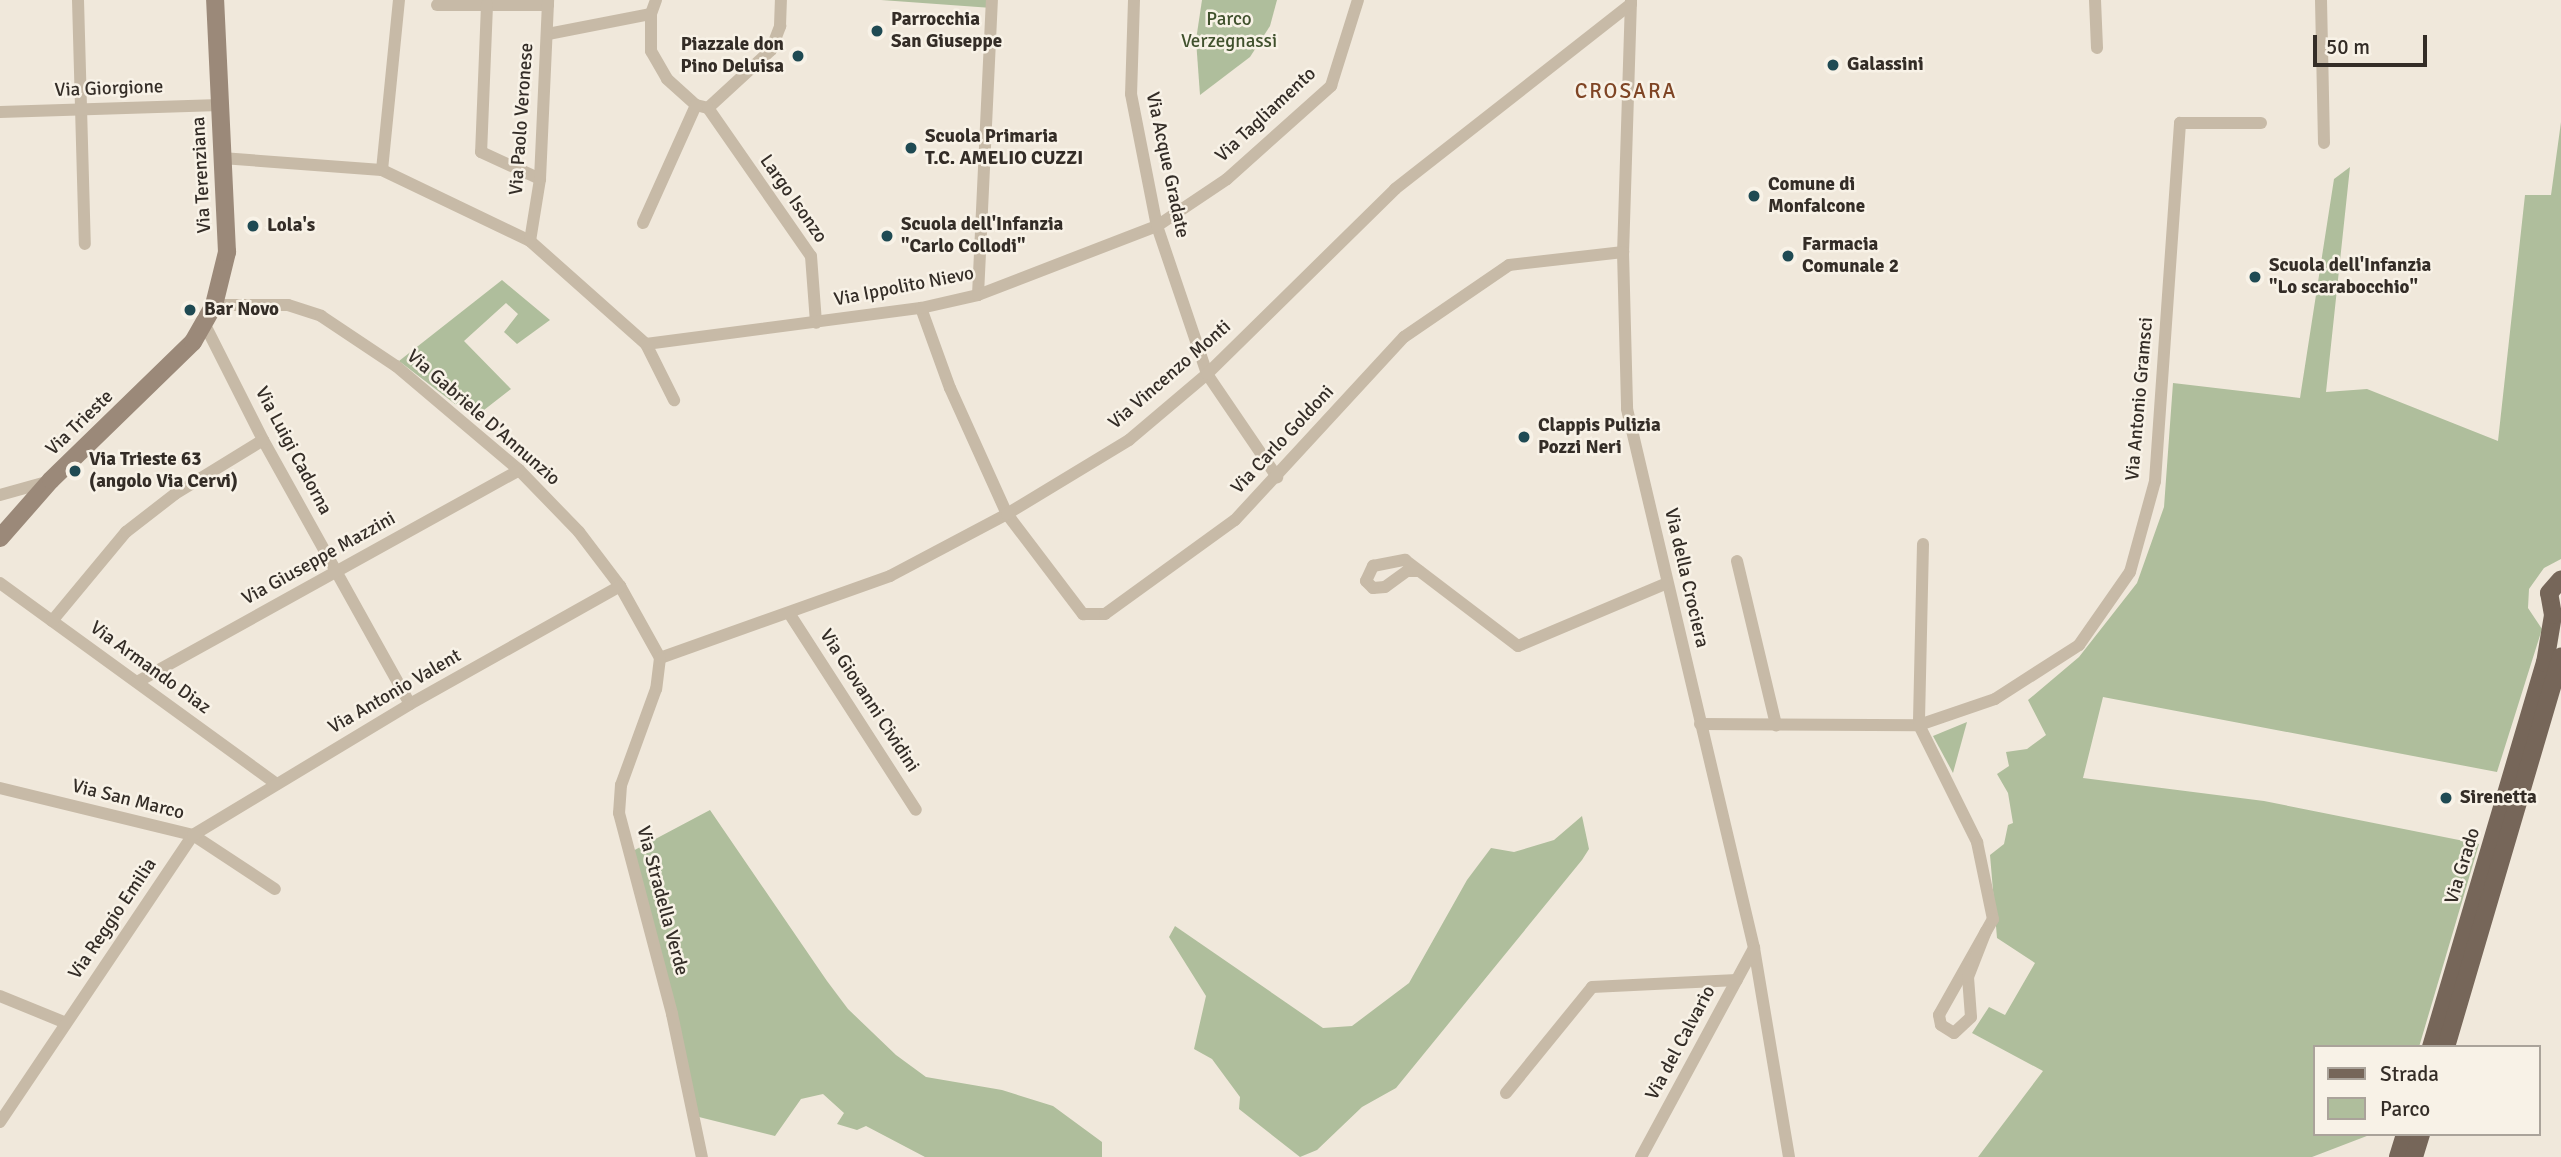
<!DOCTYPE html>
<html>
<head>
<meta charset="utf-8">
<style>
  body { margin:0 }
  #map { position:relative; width:2561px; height:1157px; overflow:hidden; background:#f0e8db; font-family:Signika,sans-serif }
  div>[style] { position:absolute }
  .green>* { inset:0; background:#afbe9c }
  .street>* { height:12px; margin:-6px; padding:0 6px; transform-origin:6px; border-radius:6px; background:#c7baa7 }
  .secondary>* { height:18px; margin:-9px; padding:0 9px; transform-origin:9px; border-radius:9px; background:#9b8979 }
  .primary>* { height:18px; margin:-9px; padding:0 9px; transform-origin:9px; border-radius:9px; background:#766659 }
  .dots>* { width:19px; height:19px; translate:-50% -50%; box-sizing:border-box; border:4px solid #f8f2e7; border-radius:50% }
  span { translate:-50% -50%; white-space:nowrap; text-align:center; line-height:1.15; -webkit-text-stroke:5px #f8f2e7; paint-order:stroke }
  .poi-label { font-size:19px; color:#342d27; font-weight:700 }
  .left { translate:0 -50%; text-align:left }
  .right { translate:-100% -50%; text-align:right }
  .park-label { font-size:19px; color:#40512d }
  .street-label { font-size:19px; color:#342d27 }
  .neighbourhood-label { font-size:21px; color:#7f4525; letter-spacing:2px }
  .legend { position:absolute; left:2313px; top:1045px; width:228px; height:91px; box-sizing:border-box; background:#f8f2e7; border:2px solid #aaa39a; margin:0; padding:9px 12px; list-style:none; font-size:21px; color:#342d27 }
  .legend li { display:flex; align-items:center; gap:14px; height:35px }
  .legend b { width:35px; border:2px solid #aaa39a }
  .scale { position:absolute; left:2313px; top:35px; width:114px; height:32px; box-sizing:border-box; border:4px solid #342d27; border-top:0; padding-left:9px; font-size:21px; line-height:24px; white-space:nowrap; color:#342d27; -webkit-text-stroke:5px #f8f2e7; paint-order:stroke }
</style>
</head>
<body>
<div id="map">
  <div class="green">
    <div style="clip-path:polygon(881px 0,992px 0,992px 8px)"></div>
    <div style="clip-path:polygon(1202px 0,1277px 0,1270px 26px,1250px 57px,1200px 95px,1196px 40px)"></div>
    <div style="clip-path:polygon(2561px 122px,2561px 559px,2544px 568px,2529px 589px,2528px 608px,2542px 629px,2497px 772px,2103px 697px,2083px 778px,2264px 801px,2479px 844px,2419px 1047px,2314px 1047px,2314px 1134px,2372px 1134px,2312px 1157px,1978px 1157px,2043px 1071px,1972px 1033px,1989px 1007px,2005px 1015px,2035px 963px,1997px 938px,1990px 855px,2004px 844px,2008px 825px,2013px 823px,2008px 793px,1997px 774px,2009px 766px,2006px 752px,2027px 749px,2046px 735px,2028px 700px,2079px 657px,2137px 583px,2164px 507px,2173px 383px,2300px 398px,2334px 179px,2350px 167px,2326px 392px,2367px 389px,2498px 441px,2525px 195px,2551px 195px)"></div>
    <div style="clip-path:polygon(502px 280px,550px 320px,517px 344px,504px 332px,518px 314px,506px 303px,464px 341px,511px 389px,484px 410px,455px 404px,399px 361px)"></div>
    <div style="clip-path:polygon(1967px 722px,1953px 773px,1933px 736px)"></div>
    <div style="clip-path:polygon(710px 810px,827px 981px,848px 1009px,896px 1055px,926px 1077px,1002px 1090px,1053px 1106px,1102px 1142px,1102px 1157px,925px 1157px,866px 1126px,857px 1130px,837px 1124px,844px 1113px,823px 1094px,801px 1099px,775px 1136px,695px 1116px,629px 853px)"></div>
    <div style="clip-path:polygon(1582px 816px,1589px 849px,1582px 860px,1396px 1088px,1362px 1107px,1317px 1150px,1300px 1157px,1239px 1109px,1240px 1097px,1212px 1059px,1194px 1049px,1206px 996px,1169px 937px,1175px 926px,1323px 1028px,1352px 1026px,1409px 983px,1467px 880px,1491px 848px,1514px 852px,1554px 840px)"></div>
  </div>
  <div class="street">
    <div style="left:78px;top:0;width:244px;rotate:88.4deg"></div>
    <div style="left:656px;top:0;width:15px;rotate:110deg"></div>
    <div style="left:651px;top:14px;width:37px;rotate:90deg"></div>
    <div style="left:651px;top:51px;width:32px;rotate:60deg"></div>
    <div style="left:667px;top:79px;width:39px;rotate:42deg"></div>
    <div style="left:696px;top:105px;width:12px;rotate:14deg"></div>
    <div style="left:708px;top:108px;width:86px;rotate:-42.6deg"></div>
    <div style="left:771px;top:50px;width:26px;rotate:-69deg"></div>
    <div style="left:780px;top:26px;width:26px;rotate:-88deg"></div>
    <div style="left:1134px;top:0;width:94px;rotate:91.8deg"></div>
    <div style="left:1131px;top:94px;width:135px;rotate:78.9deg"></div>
    <div style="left:1157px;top:226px;width:156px;rotate:71.3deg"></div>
    <div style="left:1207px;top:374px;width:125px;rotate:55.8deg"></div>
    <div style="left:1631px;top:0;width:252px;rotate:91.8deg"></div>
    <div style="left:1623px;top:252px;width:157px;rotate:88.5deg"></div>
    <div style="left:1627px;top:409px;width:554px;rotate:76.74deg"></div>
    <div style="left:1754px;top:948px;width:212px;rotate:80.5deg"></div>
    <div style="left:2095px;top:0;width:48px;rotate:87.6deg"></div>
    <div style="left:2321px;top:0;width:143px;rotate:88.8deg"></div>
    <div style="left:437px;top:5px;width:111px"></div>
    <div style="left:487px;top:5px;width:147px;rotate:92.3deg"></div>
    <div style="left:481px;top:152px;width:65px;rotate:24.6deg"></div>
    <div style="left:548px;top:34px;width:105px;rotate:-11deg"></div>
    <div style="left:708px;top:108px;width:180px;rotate:55.2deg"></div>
    <div style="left:811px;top:256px;width:67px;rotate:85.7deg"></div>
    <div style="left:0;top:112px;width:220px;rotate:-1.8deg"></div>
    <div style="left:222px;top:158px;width:160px;rotate:4.3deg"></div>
    <div style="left:382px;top:170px;width:164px;rotate:25.6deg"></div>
    <div style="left:530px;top:241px;width:155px;rotate:41.6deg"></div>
    <div style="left:646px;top:344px;width:63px;rotate:63.4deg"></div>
    <div style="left:382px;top:170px;width:171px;rotate:-84.3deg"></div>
    <div style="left:643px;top:223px;width:129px;rotate:-65.8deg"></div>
    <div style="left:530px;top:241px;width:63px;rotate:-80.8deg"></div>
    <div style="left:540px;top:179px;width:179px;rotate:-87.4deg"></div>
    <div style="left:978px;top:295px;width:295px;rotate:-87.3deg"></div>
    <div style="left:214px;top:305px;width:74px"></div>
    <div style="left:288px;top:305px;width:35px;rotate:18deg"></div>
    <div style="left:321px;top:316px;width:90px;rotate:33.7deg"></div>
    <div style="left:396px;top:366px;width:161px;rotate:40.2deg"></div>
    <div style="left:519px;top:470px;width:86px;rotate:45.9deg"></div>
    <div style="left:579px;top:532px;width:68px;rotate:52.8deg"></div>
    <div style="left:620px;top:586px;width:82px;rotate:60.9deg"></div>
    <div style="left:921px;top:308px;width:85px;rotate:70.1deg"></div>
    <div style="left:950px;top:388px;width:138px;rotate:65.7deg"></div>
    <div style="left:1007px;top:514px;width:126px;rotate:52.8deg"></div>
    <div style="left:1083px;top:614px;width:22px"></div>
    <div style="left:1105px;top:614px;width:160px;rotate:-35.9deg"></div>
    <div style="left:1235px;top:520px;width:249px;rotate:-47.3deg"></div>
    <div style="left:1404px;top:337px;width:127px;rotate:-34.4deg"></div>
    <div style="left:1509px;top:265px;width:115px;rotate:-6.5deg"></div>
    <div style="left:205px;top:325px;width:129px;rotate:63.2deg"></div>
    <div style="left:263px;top:440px;width:302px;rotate:60.9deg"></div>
    <div style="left:646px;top:344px;width:277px;rotate:-7.5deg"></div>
    <div style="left:921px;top:308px;width:58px;rotate:-12.8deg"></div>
    <div style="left:978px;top:295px;width:192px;rotate:-21.1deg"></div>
    <div style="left:1157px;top:226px;width:84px;rotate:-33.9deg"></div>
    <div style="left:1227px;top:179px;width:140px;rotate:-41.8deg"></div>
    <div style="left:1331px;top:86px;width:90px;rotate:-72.6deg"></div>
    <div style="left:0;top:495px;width:52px;rotate:-15.6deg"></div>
    <div style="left:1923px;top:544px;width:181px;rotate:91.3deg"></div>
    <div style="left:1919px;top:725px;width:131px;rotate:63.6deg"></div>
    <div style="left:1977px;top:842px;width:79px;rotate:78.3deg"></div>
    <div style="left:1993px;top:919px;width:110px;rotate:119.4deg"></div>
    <div style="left:1939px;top:1015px;width:10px;rotate:79deg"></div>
    <div style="left:1941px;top:1025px;width:15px;rotate:32deg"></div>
    <div style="left:1954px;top:1033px;width:23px;rotate:-43deg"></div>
    <div style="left:1971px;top:1017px;width:40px;rotate:-94.3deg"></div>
    <div style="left:1968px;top:977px;width:49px;rotate:-68.6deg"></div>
    <div style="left:1737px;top:561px;width:169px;rotate:76.6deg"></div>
    <div style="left:1419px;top:571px;width:12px;rotate:180deg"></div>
    <div style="left:1407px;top:571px;width:27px;rotate:144deg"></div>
    <div style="left:1385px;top:587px;width:12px;rotate:175deg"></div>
    <div style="left:1373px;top:588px;width:10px;rotate:-135deg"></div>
    <div style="left:1366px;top:581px;width:17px;rotate:-65deg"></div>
    <div style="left:1373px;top:566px;width:33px;rotate:-11deg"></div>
    <div style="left:1405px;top:560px;width:142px;rotate:37.3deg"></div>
    <div style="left:1518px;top:646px;width:162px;rotate:-22.9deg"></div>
    <div style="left:0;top:583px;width:342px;rotate:36deg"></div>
    <div style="left:789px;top:613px;width:234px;rotate:57.2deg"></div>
    <div style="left:52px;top:621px;width:116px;rotate:-50.3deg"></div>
    <div style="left:126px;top:532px;width:62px;rotate:-37.8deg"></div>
    <div style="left:175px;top:494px;width:103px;rotate:-31.5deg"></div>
    <div style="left:660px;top:658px;width:244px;rotate:-19.6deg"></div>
    <div style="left:890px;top:576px;width:132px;rotate:-27.9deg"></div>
    <div style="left:1007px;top:514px;width:143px;rotate:-31.2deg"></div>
    <div style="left:1129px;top:440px;width:102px;rotate:-40.2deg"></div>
    <div style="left:1207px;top:374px;width:264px;rotate:-44.5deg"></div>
    <div style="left:1395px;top:189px;width:300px;rotate:-38.1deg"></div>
    <div style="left:660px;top:658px;width:31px;rotate:97deg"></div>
    <div style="left:656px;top:689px;width:102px;rotate:110deg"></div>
    <div style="left:621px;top:785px;width:28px;rotate:94deg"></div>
    <div style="left:619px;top:813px;width:208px;rotate:75.2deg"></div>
    <div style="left:672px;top:1014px;width:146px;rotate:78.2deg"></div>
    <div style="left:137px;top:682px;width:437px;rotate:-29deg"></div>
    <div style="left:1700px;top:724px;width:219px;rotate:0.3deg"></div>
    <div style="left:1919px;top:725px;width:80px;rotate:-18.9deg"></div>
    <div style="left:1995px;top:699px;width:100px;rotate:-32.7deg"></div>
    <div style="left:2079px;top:645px;width:89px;rotate:-55.1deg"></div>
    <div style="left:2130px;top:572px;width:94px;rotate:-74.6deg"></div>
    <div style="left:2155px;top:481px;width:359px;rotate:-86deg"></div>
    <div style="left:2180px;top:123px;width:81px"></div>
    <div style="left:0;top:788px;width:199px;rotate:13.7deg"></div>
    <div style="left:193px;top:835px;width:98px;rotate:33.4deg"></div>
    <div style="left:0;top:996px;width:71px;rotate:22.2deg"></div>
    <div style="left:1506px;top:1093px;width:136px;rotate:-50.9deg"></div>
    <div style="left:1592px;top:987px;width:145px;rotate:-2.8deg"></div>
    <div style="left:0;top:1122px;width:346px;rotate:-56.1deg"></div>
    <div style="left:193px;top:835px;width:253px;rotate:-31.1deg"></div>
    <div style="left:410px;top:704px;width:241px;rotate:-29.3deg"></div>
    <div style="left:1641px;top:1157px;width:238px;rotate:-61.6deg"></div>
  </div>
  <div class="secondary">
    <div style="left:0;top:538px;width:77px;rotate:-48.7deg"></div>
    <div style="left:51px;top:480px;width:198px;rotate:-44.2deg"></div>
    <div style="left:193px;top:342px;width:43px;rotate:-60.4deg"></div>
    <div style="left:214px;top:305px;width:55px;rotate:-76.2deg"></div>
    <div style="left:227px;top:252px;width:252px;rotate:-92.7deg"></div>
  </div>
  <div class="primary">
    <div style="left:2431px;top:1047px;width:401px;rotate:-73.5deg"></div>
    <div style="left:2545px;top:663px;width:49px;rotate:-80.5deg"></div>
    <div style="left:2553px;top:615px;width:22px;rotate:-100deg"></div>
    <div style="left:2549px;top:593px;width:18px;rotate:-49deg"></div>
    <div style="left:2446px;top:1047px;width:407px;rotate:-73.6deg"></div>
    <div style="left:2398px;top:1157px;width:24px;rotate:-73deg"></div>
    <div style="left:2414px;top:1157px;width:24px;rotate:-73deg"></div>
  </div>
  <div class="dots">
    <div style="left:877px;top:31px;background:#1f4a53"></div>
    <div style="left:798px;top:56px;background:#1f4a53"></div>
    <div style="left:1833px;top:65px;background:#1f4a53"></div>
    <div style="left:911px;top:148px;background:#1f4a53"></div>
    <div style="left:1754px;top:196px;background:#1f4a53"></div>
    <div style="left:253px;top:226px;background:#1f4a53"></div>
    <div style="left:887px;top:236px;background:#1f4a53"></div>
    <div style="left:1788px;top:256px;background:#1f4a53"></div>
    <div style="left:2255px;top:277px;background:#1f4a53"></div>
    <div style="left:190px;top:310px;background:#1f4a53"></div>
    <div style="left:1524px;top:437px;background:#1f4a53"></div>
    <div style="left:75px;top:471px;background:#1f4a53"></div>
    <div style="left:2446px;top:798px;background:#1f4a53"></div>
  </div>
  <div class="poi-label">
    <span class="left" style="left:891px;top:31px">Parrocchia<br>San Giuseppe</span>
    <span class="right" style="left:784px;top:56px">Piazzale don<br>Pino Deluisa</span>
    <span class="left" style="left:1847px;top:65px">Galassini</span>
    <span class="left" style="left:925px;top:148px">Scuola Primaria<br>T.C. AMELIO CUZZI</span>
    <span class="left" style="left:1768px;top:196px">Comune di<br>Monfalcone</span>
    <span class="left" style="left:901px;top:236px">Scuola dell'Infanzia<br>"Carlo Collodi"</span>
    <span class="left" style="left:267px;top:226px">Lola's</span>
    <span class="left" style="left:1802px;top:256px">Farmacia<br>Comunale 2</span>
    <span class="left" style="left:2269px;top:277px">Scuola dell'Infanzia<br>"Lo scarabocchio"</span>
    <span class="left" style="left:204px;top:310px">Bar Novo</span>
    <span class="left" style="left:1538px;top:437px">Clappis Pulizia<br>Pozzi Neri</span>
    <span class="left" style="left:89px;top:471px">Via Trieste 63<br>(angolo Via Cervi)</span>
    <span class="left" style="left:2460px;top:798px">Sirenetta</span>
  </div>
  <div class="park-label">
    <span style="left:1229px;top:31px">Parco<br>Verzegnassi</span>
  </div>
  <div class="street-label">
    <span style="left:109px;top:89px;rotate:-2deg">Via Giorgione</span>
    <span style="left:1266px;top:115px;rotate:-43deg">Via Tagliamento</span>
    <span style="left:522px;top:119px;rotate:-86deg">Via Paolo Veronese</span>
    <span style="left:1167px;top:165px;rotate:78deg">Via Acque Gradate</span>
    <span style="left:202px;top:175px;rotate:-93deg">Via Terenziana</span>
    <span style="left:793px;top:199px;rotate:55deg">Largo Isonzo</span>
    <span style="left:904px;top:287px;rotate:-11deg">Via Ippolito Nievo</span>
    <span style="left:1170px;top:375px;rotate:-41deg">Via Vincenzo Monti</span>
    <span style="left:2140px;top:399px;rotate:-85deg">Via Antonio Gramsci</span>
    <span style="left:483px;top:418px;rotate:41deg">Via Gabriele D'Annunzio</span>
    <span style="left:80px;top:423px;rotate:-44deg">Via Trieste</span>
    <span style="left:1283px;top:440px;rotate:-47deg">Via Carlo Goldoni</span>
    <span style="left:293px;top:451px;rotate:62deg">Via Luigi Cadorna</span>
    <span style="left:319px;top:559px;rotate:-29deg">Via Giuseppe Mazzini</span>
    <span style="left:1686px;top:578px;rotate:77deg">Via della Crociera</span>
    <span style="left:150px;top:668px;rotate:36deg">Via Armando Diaz</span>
    <span style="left:395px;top:692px;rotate:-30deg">Via Antonio Valent</span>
    <span style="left:869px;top:701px;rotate:57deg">Via Giovanni Cividini</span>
    <span style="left:128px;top:800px;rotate:14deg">Via San Marco</span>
    <span style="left:2463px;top:866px;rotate:-73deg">Via Grado</span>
    <span style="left:662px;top:901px;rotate:75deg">Via Stradella Verde</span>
    <span style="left:113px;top:919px;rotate:-56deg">Via Reggio Emilia</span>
    <span style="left:1681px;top:1043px;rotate:-62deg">Via del Calvario</span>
  </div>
  <div class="neighbourhood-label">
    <span style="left:1626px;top:91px">CROSARA</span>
  </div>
  <ul class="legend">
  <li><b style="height:9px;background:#766659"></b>Strada</li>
  <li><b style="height:19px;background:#afbe9c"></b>Parco</li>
  </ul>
  <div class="scale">50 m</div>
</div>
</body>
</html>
